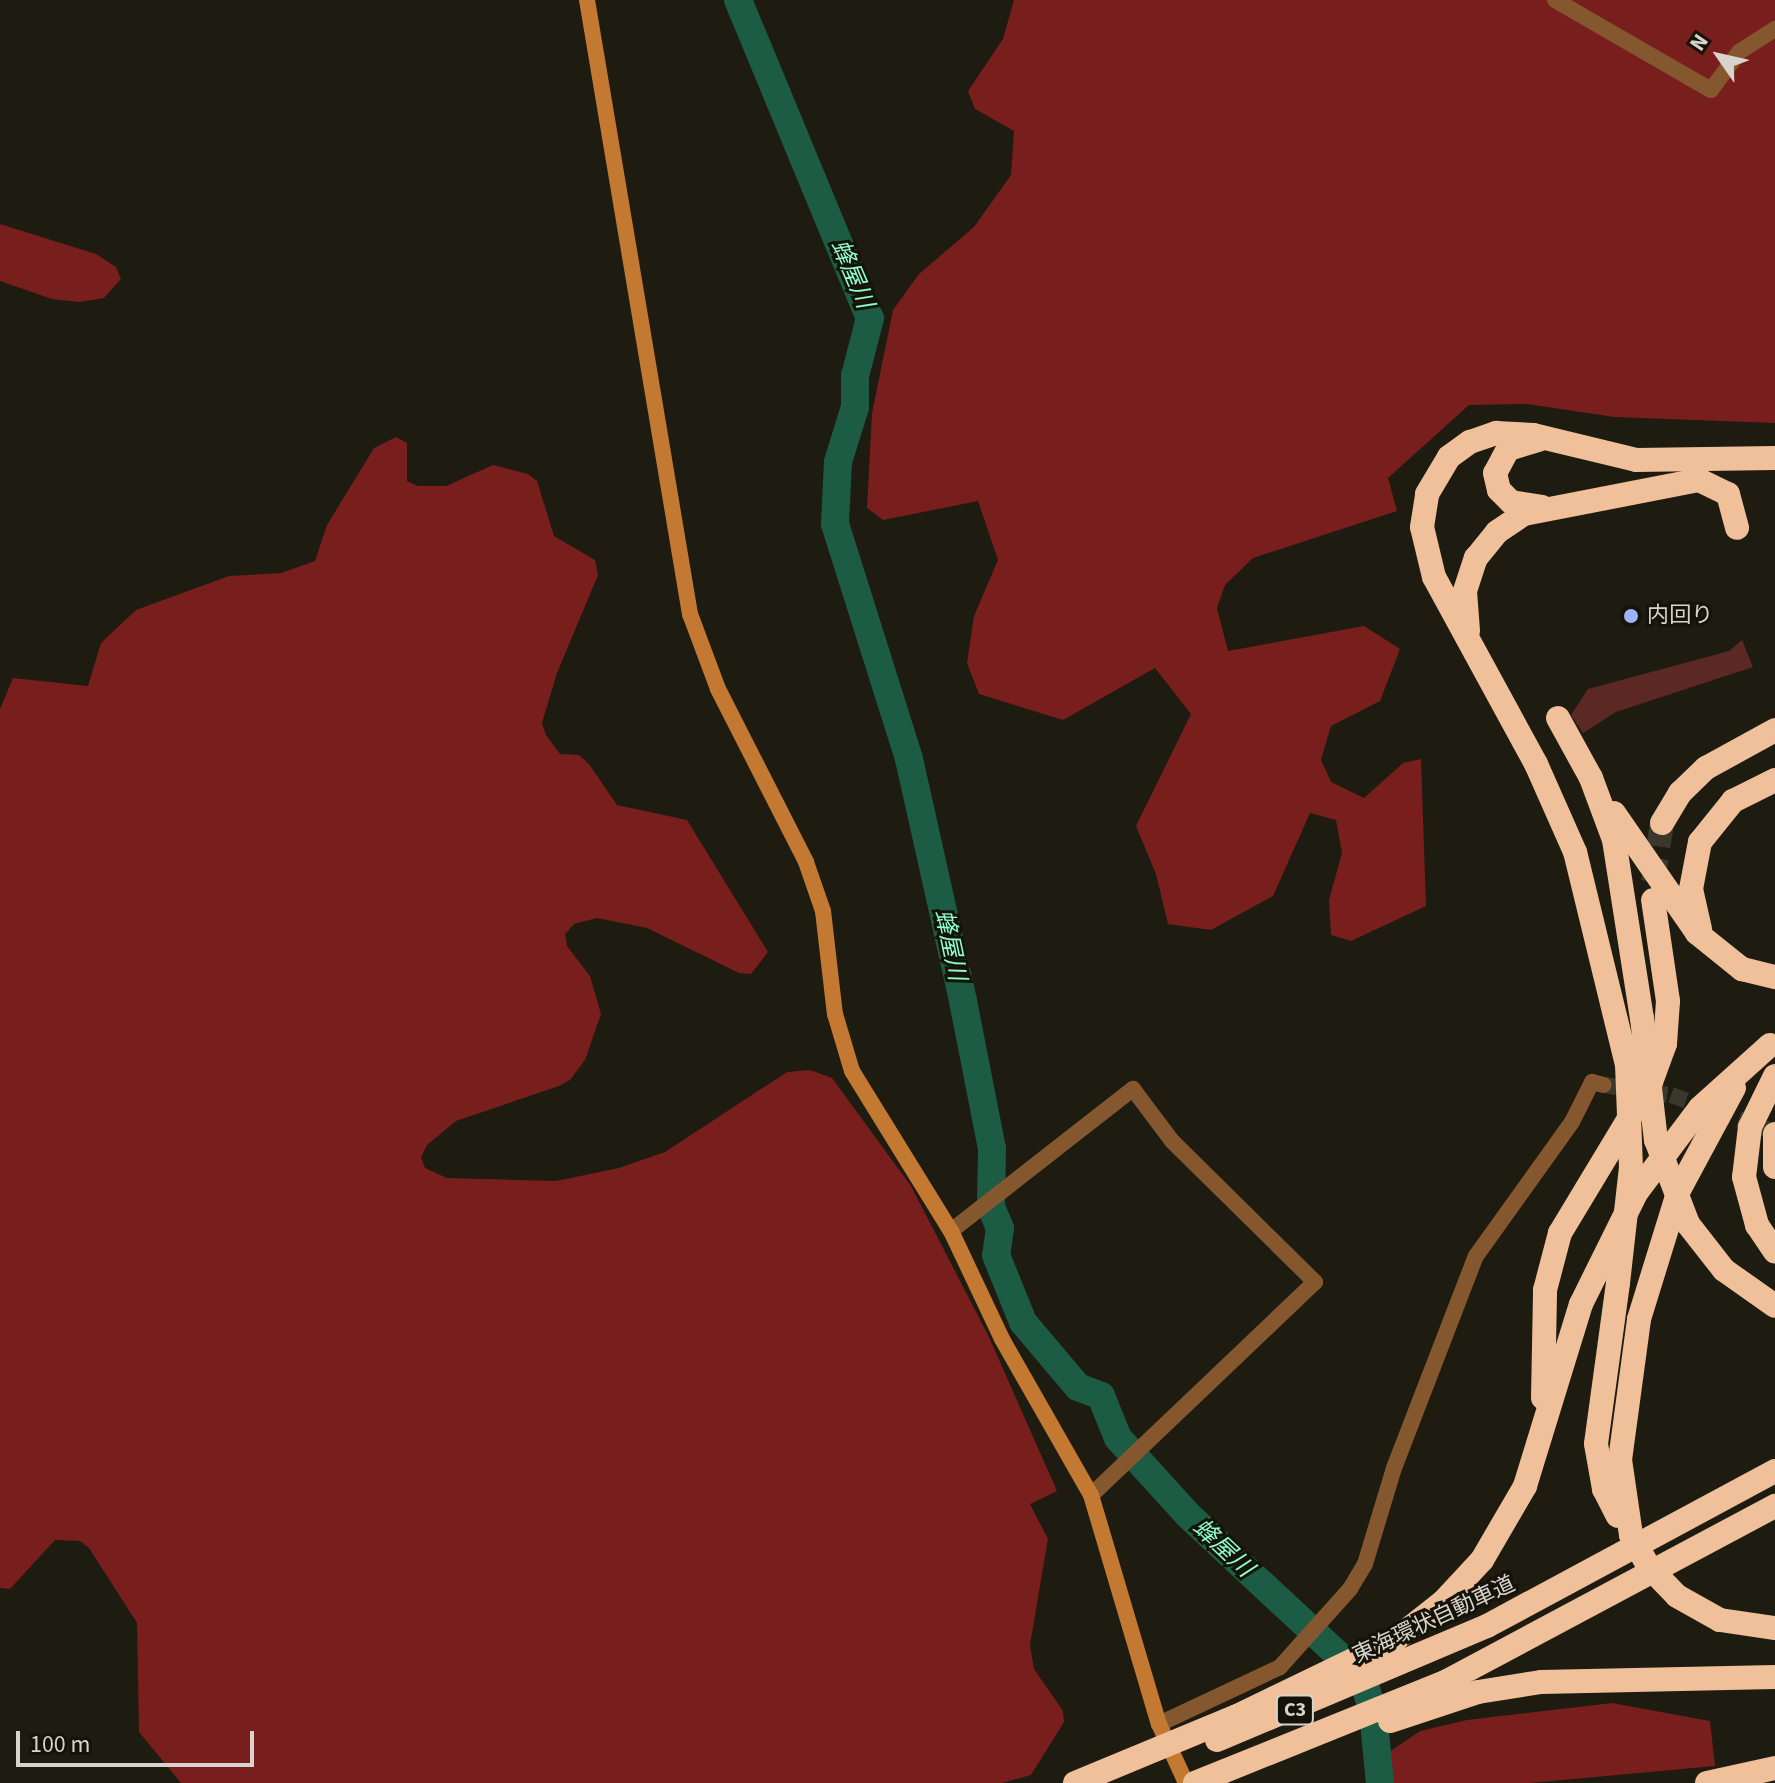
<!DOCTYPE html>
<html>
<head>
<meta charset="utf-8">
<style>
  body { margin:0 }
  #map { position:relative; width:1775px; height:1783px; overflow:hidden; background:#1e1b10; font-family:"Source Sans 3","Noto Sans JP",sans-serif }
  div>[style] { position:absolute }
  .green>* { inset:0; background:#5c2824 }
  .forest>* { inset:0; background:#781e1c }
  .river>* { height:28px; margin:-14px; padding:0 14px; transform-origin:14px; border-radius:14px; background:#1c5b44 }
  .street-tunnel>* { height:16px; margin-top:-8px; transform-origin:0; background:repeating-linear-gradient(90deg,#3a372c 0 16px,transparent 0 24px) }
  .highway-tunnel>* { height:24px; margin-top:-12px; transform-origin:0; background:repeating-linear-gradient(90deg,#3a372c 0 24px,transparent 0 36px) }
  .street>* { height:16px; margin:-8px; padding:0 8px; transform-origin:8px; border-radius:8px; background:#85572e }
  .secondary>* { height:16px; margin:-8px; padding:0 8px; transform-origin:8px; border-radius:8px; background:#c37932 }
  .highway>* { height:24px; margin:-12px; padding:0 12px; transform-origin:12px; border-radius:12px; background:#efc09a }
  .highway-bridge>* { height:24px; margin:-12px; padding:0 12px; transform-origin:12px; border-radius:12px; background:#efc09a }
  .dots>* { width:22px; height:22px; translate:-50% -50%; box-sizing:border-box; border:4px solid #151207; border-radius:50% }
  span { translate:-50% -50%; white-space:nowrap; text-align:center; line-height:1.15; -webkit-text-stroke:6px #151207; paint-order:stroke }
  .shield-label span { padding:2px 6px; background:#151207; border:2px solid; border-radius:6px; -webkit-text-stroke-width:0 }
  .shield-label { font-size:20px; color:#d6d4cc; font-weight:700 }
  .poi-label { font-size:22px; color:#d6d4cc }
  .left { translate:0 -50%; text-align:left }
  .street-label { font-size:22px; color:#d6d4cc }
  .water-label { font-size:24px; color:#8cfdce; font-style:italic }
  .north { position:absolute; left:1679px; top:16px; width:80px; height:80px; -webkit-text-stroke:6px #151207; paint-order:stroke; rotate:304deg; font-size:22px; font-weight:700; line-height:32px; text-align:center; color:#d6d4cc }
  .north::after { content:''; display:block; margin:auto; width:28px; height:36px; background:#d6d4cc; clip-path:polygon(50% 0,100% 100%,50% 72%,0 100%) }
  .scale { position:absolute; left:16px; top:1731px; width:238px; height:36px; box-sizing:border-box; border:4px solid #d6d4cc; border-top:0; padding-left:10px; font-size:24px; line-height:28px; white-space:nowrap; color:#d6d4cc; -webkit-text-stroke:6px #151207; paint-order:stroke }
</style>
</head>
<body>
<div id="map">
  <div class="green">
    <div style="clip-path:polygon(1742px 640px,1753px 667px,1616px 712px,1583px 733px,1571px 715px,1588px 689px,1729px 651px)"></div>
  </div>
  <div class="forest">
    <div style="clip-path:polygon(1014px 0,1775px 0,1775px 423px,1614px 417px,1527px 404px,1469px 405px,1388px 478px,1397px 511px,1253px 558px,1225px 585px,1217px 608px,1228px 651px,1364px 626px,1400px 649px,1380px 701px,1331px 726px,1321px 760px,1331px 782px,1364px 798px,1403px 763px,1421px 759px,1426px 906px,1351px 941px,1331px 935px,1329px 900px,1342px 853px,1336px 820px,1310px 813px,1273px 896px,1211px 930px,1168px 924px,1156px 874px,1136px 826px,1191px 714px,1155px 668px,1063px 720px,979px 694px,967px 663px,974px 616px,998px 560px,978px 501px,883px 520px,867px 508px,872px 413px,893px 310px,919px 274px,974px 227px,1011px 175px,1014px 131px,975px 109px,968px 91px,1003px 39px)"></div>
    <div style="clip-path:polygon(0 224px,96px 254px,116px 267px,121px 279px,104px 298px,79px 302px,52px 299px,0 281px)"></div>
    <div style="clip-path:polygon(396px 437px,407px 443px,407px 481px,418px 486px,446px 486px,493px 465px,528px 474px,537px 481px,554px 536px,595px 560px,598px 575px,557px 673px,542px 723px,546px 735px,560px 754px,579px 755px,589px 764px,617px 805px,687px 820px,768px 952px,751px 974px,739px 973px,647px 928px,597px 918px,574px 924px,565px 934px,567px 946px,590px 976px,601px 1014px,585px 1060px,570px 1080px,559px 1086px,456px 1121px,427px 1145px,421px 1157px,425px 1168px,447px 1178px,556px 1181px,619px 1168px,665px 1152px,787px 1072px,810px 1070px,832px 1078px,911px 1186px,989px 1337px,1057px 1491px,1030px 1504px,1048px 1539px,1030px 1645px,1034px 1669px,1063px 1711px,1064px 1722px,1031px 1775px,1002px 1783px,181px 1783px,139px 1732px,137px 1623px,89px 1548px,80px 1541px,55px 1540px,10px 1589px,0 1588px,0 709px,13px 678px,88px 686px,101px 643px,136px 610px,229px 576px,281px 573px,315px 561px,327px 525px,374px 448px)"></div>
    <div style="clip-path:polygon(1612px 1703px,1710px 1721px,1715px 1766px,1530px 1783px,1393px 1783px,1387px 1774px,1389px 1752px,1420px 1731px,1467px 1720px)"></div>
  </div>
  <div class="river">
    <div style="left:738px;top:0;width:344px;rotate:67.5deg"></div>
    <div style="left:870px;top:318px;width:60px;rotate:104.5deg"></div>
    <div style="left:855px;top:376px;width:31px;rotate:90deg"></div>
    <div style="left:855px;top:407px;width:58px;rotate:107.2deg"></div>
    <div style="left:838px;top:462px;width:62px;rotate:92.8deg"></div>
    <div style="left:835px;top:524px;width:246px;rotate:72.5deg"></div>
    <div style="left:909px;top:759px;width:248px;rotate:77.4deg"></div>
    <div style="left:963px;top:1001px;width:151px;rotate:78.9deg"></div>
    <div style="left:992px;top:1149px;width:58px;rotate:91deg"></div>
    <div style="left:991px;top:1207px;width:23px;rotate:67deg"></div>
    <div style="left:1000px;top:1228px;width:27px;rotate:98deg"></div>
    <div style="left:996px;top:1255px;width:72px;rotate:68.1deg"></div>
    <div style="left:1023px;top:1322px;width:85px;rotate:49.8deg"></div>
    <div style="left:1078px;top:1387px;width:25px;rotate:21deg"></div>
    <div style="left:1101px;top:1396px;width:45px;rotate:68deg"></div>
    <div style="left:1118px;top:1438px;width:104px;rotate:47.7deg"></div>
    <div style="left:1188px;top:1515px;width:219px;rotate:43deg"></div>
    <div style="left:1348px;top:1664px;width:31px;rotate:54deg"></div>
    <div style="left:1366px;top:1689px;width:24px;rotate:73deg"></div>
    <div style="left:1373px;top:1712px;width:71px;rotate:84.4deg"></div>
  </div>
  <div class="street-tunnel">
    <div style="left:1604px;top:1085px;width:68px;rotate:8.5deg"></div>
    <div style="left:1671px;top:1095px;width:110px;rotate:19.6deg"></div>
  </div>
  <div class="highway-tunnel">
    <div style="left:1653px;top:882px;width:60px;rotate:-81.3deg"></div>
  </div>
  <div class="street">
    <div style="left:1555px;top:0;width:180px;rotate:30deg"></div>
    <div style="left:1711px;top:90px;width:47px;rotate:-53.6deg"></div>
    <div style="left:1739px;top:52px;width:43px;rotate:-32.6deg"></div>
    <div style="left:951px;top:1231px;width:231px;rotate:-38deg"></div>
    <div style="left:1133px;top:1089px;width:65px;rotate:53.1deg"></div>
    <div style="left:1172px;top:1141px;width:201px;rotate:44.6deg"></div>
    <div style="left:1315px;top:1282px;width:309px;rotate:136.4deg"></div>
    <div style="left:1159px;top:1724px;width:134px;rotate:-25.2deg"></div>
    <div style="left:1280px;top:1667px;width:105px;rotate:-48.1deg"></div>
    <div style="left:1350px;top:1589px;width:29px;rotate:-59deg"></div>
    <div style="left:1365px;top:1564px;width:100px;rotate:-73.2deg"></div>
    <div style="left:1394px;top:1468px;width:227px;rotate:-68.9deg"></div>
    <div style="left:1476px;top:1256px;width:165px;rotate:-54.4deg"></div>
    <div style="left:1572px;top:1122px;width:45px;rotate:-63.4deg"></div>
    <div style="left:1592px;top:1082px;width:12px;rotate:14deg"></div>
  </div>
  <div class="secondary">
    <div style="left:587px;top:0;width:623px;rotate:80.48deg"></div>
    <div style="left:690px;top:614px;width:80px;rotate:69.5deg"></div>
    <div style="left:718px;top:689px;width:194px;rotate:63deg"></div>
    <div style="left:806px;top:862px;width:52px;rotate:70.9deg"></div>
    <div style="left:823px;top:911px;width:104px;rotate:83.4deg"></div>
    <div style="left:835px;top:1014px;width:59px;rotate:73.4deg"></div>
    <div style="left:852px;top:1071px;width:188px;rotate:58.3deg"></div>
    <div style="left:951px;top:1231px;width:119px;rotate:64.7deg"></div>
    <div style="left:1002px;top:1339px;width:180px;rotate:60.3deg"></div>
    <div style="left:1091px;top:1495px;width:239px;rotate:73.5deg"></div>
    <div style="left:1159px;top:1724px;width:65px;rotate:65.4deg"></div>
  </div>
  <div class="highway">
    <div style="left:1538px;top:440px;width:31px;rotate:163deg"></div>
    <div style="left:1508px;top:449px;width:27px;rotate:118deg"></div>
    <div style="left:1495px;top:473px;width:17px;rotate:77deg"></div>
    <div style="left:1499px;top:490px;width:17px;rotate:45deg"></div>
    <div style="left:1511px;top:502px;width:31px;rotate:9deg"></div>
    <div style="left:1468px;top:631px;width:40px;rotate:-94.3deg"></div>
    <div style="left:1465px;top:591px;width:35px;rotate:-72deg"></div>
    <div style="left:1476px;top:558px;width:33px;rotate:-51deg"></div>
    <div style="left:1497px;top:532px;width:32px;rotate:-34deg"></div>
    <div style="left:1524px;top:514px;width:178px;rotate:-11deg"></div>
    <div style="left:1699px;top:480px;width:32px;rotate:26deg"></div>
    <div style="left:1728px;top:494px;width:35px;rotate:75deg"></div>
    <div style="left:1558px;top:718px;width:68px;rotate:61.2deg"></div>
    <div style="left:1591px;top:778px;width:66px;rotate:69.6deg"></div>
    <div style="left:1614px;top:840px;width:180px;rotate:81.1deg"></div>
    <div style="left:1614px;top:813px;width:146px;rotate:55.3deg"></div>
    <div style="left:1697px;top:933px;width:58px;rotate:38.7deg"></div>
    <div style="left:1742px;top:969px;width:34px;rotate:14deg"></div>
    <div style="left:1662px;top:823px;width:35px;rotate:-59deg"></div>
    <div style="left:1680px;top:793px;width:36px;rotate:-44deg"></div>
    <div style="left:1706px;top:768px;width:79px;rotate:-28.8deg"></div>
    <div style="left:1700px;top:929px;width:41px;rotate:-102.7deg"></div>
    <div style="left:1691px;top:889px;width:48px;rotate:-79.2deg"></div>
    <div style="left:1700px;top:842px;width:53px;rotate:-51.2deg"></div>
    <div style="left:1733px;top:801px;width:47px;rotate:-26.6deg"></div>
    <div style="left:1627px;top:1065px;width:219px;rotate:-103.7deg"></div>
    <div style="left:1575px;top:852px;width:96px;rotate:-113.9deg"></div>
    <div style="left:1536px;top:764px;width:213px;rotate:-118.6deg"></div>
    <div style="left:1434px;top:577px;width:51px;rotate:-103.5deg"></div>
    <div style="left:1422px;top:527px;width:33px;rotate:-81deg"></div>
    <div style="left:1427px;top:494px;width:43px;rotate:-59.3deg"></div>
    <div style="left:1449px;top:457px;width:26px;rotate:-36deg"></div>
    <div style="left:1470px;top:442px;width:28px;rotate:-19deg"></div>
    <div style="left:1496px;top:433px;width:37px;rotate:3deg"></div>
    <div style="left:1533px;top:435px;width:106px;rotate:13.6deg"></div>
    <div style="left:1636px;top:460px;width:139px;rotate:-0.8deg"></div>
    <div style="left:1775px;top:1076px;width:57px;rotate:116.1deg"></div>
    <div style="left:1750px;top:1127px;width:50px;rotate:96.8deg"></div>
    <div style="left:1744px;top:1177px;width:50px;rotate:74.8deg"></div>
    <div style="left:1757px;top:1225px;width:32px;rotate:56deg"></div>
    <div style="left:1775px;top:1134px;width:33px;rotate:90deg"></div>
    <div style="left:1688px;top:1224px;width:58px;rotate:52deg"></div>
    <div style="left:1724px;top:1270px;width:62px;rotate:35.2deg"></div>
    <div style="left:1618px;top:1283px;width:162px;rotate:97.8deg"></div>
    <div style="left:1596px;top:1444px;width:46px;rotate:79.9deg"></div>
    <div style="left:1604px;top:1489px;width:30px;rotate:63deg"></div>
    <div style="left:1543px;top:1398px;width:108px;rotate:-88.9deg"></div>
    <div style="left:1545px;top:1290px;width:59px;rotate:-75.3deg"></div>
    <div style="left:1560px;top:1233px;width:176px;rotate:-58.9deg"></div>
    <div style="left:1651px;top:1082px;width:40px;rotate:-69.8deg"></div>
    <div style="left:1665px;top:1044px;width:43px;rotate:-86deg"></div>
    <div style="left:1668px;top:1001px;width:102px;rotate:-98.4deg"></div>
    <div style="left:1631px;top:1535px;width:76px;rotate:-98.3deg"></div>
    <div style="left:1620px;top:1460px;width:142px;rotate:-82.3deg"></div>
    <div style="left:1639px;top:1319px;width:135px;rotate:-72.8deg"></div>
    <div style="left:1679px;top:1190px;width:116px;rotate:-61.7deg"></div>
    <div style="left:1482px;top:1560px;width:86px;rotate:-59.8deg"></div>
    <div style="left:1525px;top:1486px;width:190px;rotate:-72.9deg"></div>
    <div style="left:1581px;top:1304px;width:124px;rotate:-63.6deg"></div>
    <div style="left:1636px;top:1193px;width:106px;rotate:-53deg"></div>
    <div style="left:1700px;top:1108px;width:94px;rotate:-42deg"></div>
    <div style="left:1677px;top:1596px;width:49px;rotate:29.2deg"></div>
    <div style="left:1720px;top:1620px;width:56px;rotate:8.3deg"></div>
    <div style="left:1487px;top:1626px;width:327px;rotate:-28.3deg"></div>
    <div style="left:1390px;top:1721px;width:93px;rotate:-18.2deg"></div>
    <div style="left:1478px;top:1692px;width:64px;rotate:-9deg"></div>
    <div style="left:1541px;top:1682px;width:234px;rotate:-1.2deg"></div>
    <div style="left:1195px;top:1783px;width:272px;rotate:-22deg"></div>
    <div style="left:1447px;top:1681px;width:372px;rotate:-28.1deg"></div>
    <div style="left:1707px;top:1783px;width:70px;rotate:-12.4deg"></div>
  </div>
  <div class="highway-bridge">
    <div style="left:1642px;top:1018px;width:123px;rotate:83.5deg"></div>
    <div style="left:1656px;top:1140px;width:90px;rotate:69.1deg"></div>
    <div style="left:1618px;top:1283px;width:116px;rotate:-83.6deg"></div>
    <div style="left:1631px;top:1168px;width:103px;rotate:-92.2deg"></div>
    <div style="left:1631px;top:1535px;width:37px;rotate:61deg"></div>
    <div style="left:1649px;top:1567px;width:40px;rotate:46deg"></div>
    <div style="left:1217px;top:1740px;width:293px;rotate:-22.9deg"></div>
    <div style="left:1075px;top:1783px;width:175px;rotate:-22.5deg"></div>
    <div style="left:1237px;top:1716px;width:177px;rotate:-25.8deg"></div>
    <div style="left:1396px;top:1639px;width:61px;rotate:-38.4deg"></div>
    <div style="left:1444px;top:1601px;width:56px;rotate:-47.2deg"></div>
  </div>
  <div class="dots">
    <div style="left:1631px;top:616px;background:#9bb4fd"></div>
  </div>
  <div class="shield-label">
    <span style="left:1295px;top:1710px">C3</span>
  </div>
  <div class="poi-label">
    <span class="left" style="left:1647px;top:616px">内回り</span>
  </div>
  <div class="street-label">
    <span style="left:1434px;top:1620px;rotate:-25deg">東海環状自動車道</span>
  </div>
  <div class="water-label">
    <span style="left:852px;top:274px;rotate:67deg">蜂屋川</span>
    <span style="left:950px;top:945px;rotate:78deg">蜂屋川</span>
    <span style="left:1223px;top:1548px;rotate:43deg">蜂屋川</span>
  </div>
  <div class="north">N</div>
  <div class="scale">100 m</div>
</div>
</body>
</html>
